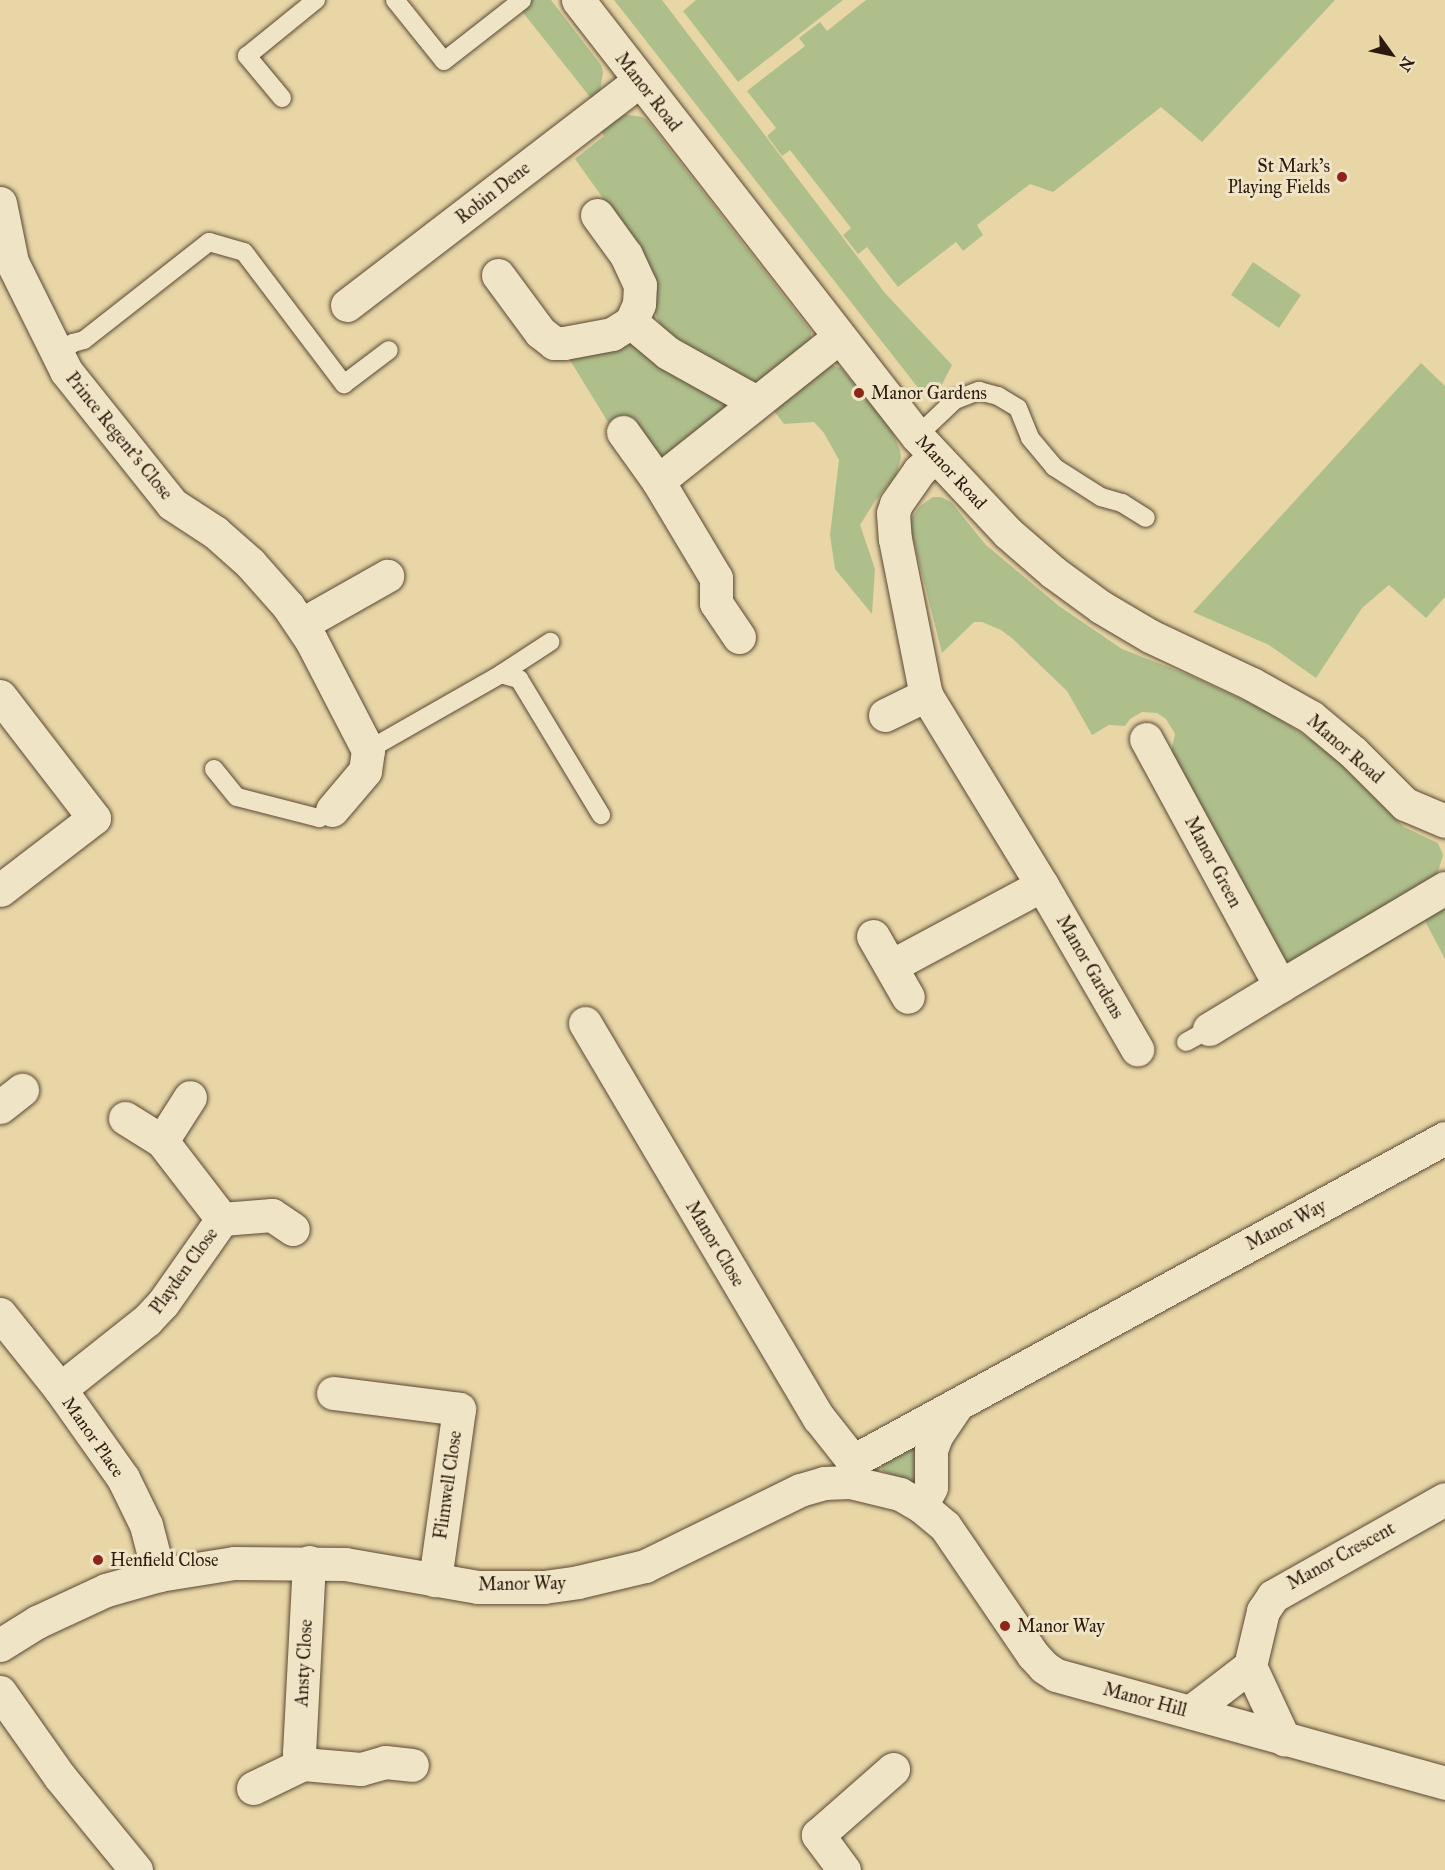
<!DOCTYPE html>
<style>
body{margin:0}
#map{position:relative;width:1445px;height:1870px;overflow:hidden;background:#e8d6a7;font-family:"IM FELL Great Primer",serif}
div>[style]{position:absolute}
.green>*{inset:0;background:#afbf8c}
.roads{filter:drop-shadow(0 0 2px #5b4934) drop-shadow(0 0 2px #5b4934)}
.lane>*{height:18px;margin:-9px;padding:0 9px;transform-origin:9px;border-radius:9px;background:#f0e4c6}
.street>*{height:33px;margin:-16.5px;padding:0 16.5px;transform-origin:16.5px;border-radius:16.5px;background:#f0e4c6}
.dots>*{width:16px;height:16px;translate:-50% -50%;box-sizing:border-box;border:3px solid #f0e4c6;border-radius:50%}
span{translate:-50% -50%;white-space:nowrap;text-align:center;line-height:1.15;-webkit-text-stroke:6px #f0e4c6;paint-order:stroke}
.street-label{font-size:18px;color:#2c1a0e}
.poi-label{font-size:18px;color:#2c1a0e}
.right{translate:-100% -50%;text-align:right}
.left{translate:0 -50%;text-align:left}
.north{position:absolute;left:1361px;top:24px;width:60px;height:60px;-webkit-text-stroke:4px #f0e4c6;paint-order:stroke;rotate:123deg;font-size:16px;font-weight:700;line-height:24px;text-align:center;color:#2c1a0e}
.north::after{content:'';display:block;margin:auto;width:21px;height:27px;background:#2c1a0e;clip-path:polygon(50% 0,100% 100%,50% 72%,0 100%)}
</style>
<div id="map">
<div class="green">
<i style="clip-path:polygon(513px 0,551px 0,601px 65px,603px 72px,600px 92px,594px 102px)"></i>
<i style="clip-path:polygon(614px 0,662px 0,885px 293px,952px 365px,937px 394px,923px 394px)"></i>
<i style="clip-path:polygon(696px 0,843px 0,738px 82px,683px 11px)"></i>
<i style="clip-path:polygon(866px 0,1335px 0,1202px 142px,1161px 107px,1053px 192px,1030px 184px,977px 225px,983px 235px,963px 251px,956px 242px,898px 287px,867px 247px,858px 254px,843px 235px,851px 228px,790px 150px,782px 156px,767px 136px,776px 128px,747px 91px,805px 46px,799px 38px,820px 22px,827px 31px)"></i>
<i style="clip-path:polygon(622px 114px,642px 117px,647px 120px,811px 331px,811px 341px,758px 385px,663px 332px,651px 303px,635px 243px,575px 159px,604px 136px,597px 125px)"></i>
<i style="clip-path:polygon(1253px 262px,1301px 295px,1279px 328px,1231px 295px)"></i>
<i style="clip-path:polygon(620px 343px,637px 346px,733px 403px,665px 456px,656px 454px,644px 443px,628px 417px,611px 427px,568px 357px)"></i>
<i style="clip-path:polygon(825px 363px,841px 368px,892px 430px,900px 450px,901px 458px,896px 475px,875px 501px,860px 525px,875px 569px,872px 614px,835px 569px,830px 535px,839px 460px,824px 433px,814px 422px,784px 424px,767px 402px)"></i>
<i style="clip-path:polygon(1421px 363px,1445px 386px,1445px 597px,1426px 618px,1389px 585px,1362px 608px,1316px 678px,1269px 645px,1193px 612px)"></i>
<i style="clip-path:polygon(933px 497px,941px 497px,951px 502px,986px 545px,1059px 606px,1122px 649px,1191px 676px,1269px 712px,1322px 747px,1361px 782px,1404px 827px,1438px 843px,1443px 855px,1436px 879px,1288px 968px,1171px 752px,1175px 734px,1166px 719px,1157px 713px,1142px 712px,1130px 719px,1125px 726px,1109px 725px,1092px 735px,1067px 691px,1013px 639px,1001px 630px,982px 622px,974px 622px,942px 653px,909px 522px,920px 506px)"></i>
<i style="clip-path:polygon(1445px 899px,1445px 959px,1425px 921px,1356px 963px,1350px 954px)"></i>
<i style="clip-path:polygon(913px 1444px,921px 1448px,920px 1478px,914px 1483px,883px 1471px,881px 1463px)"></i>
</div>
<div class="roads">
<div class="lane">
<i style="left:395px;top:0;width:78px;rotate:51.2deg"></i>
<i style="left:444px;top:61px;width:99px;rotate:-38deg"></i>
<i style="left:282px;top:98px;width:55px;rotate:-129.8deg"></i>
<i style="left:247px;top:56px;width:89px;rotate:-39.1deg"></i>
<i style="left:58px;top:355px;width:19px;rotate:-39deg"></i>
<i style="left:73px;top:343px;width:11px;rotate:-15deg"></i>
<i style="left:84px;top:340px;width:159px;rotate:-38.1deg"></i>
<i style="left:209px;top:242px;width:36px;rotate:16deg"></i>
<i style="left:244px;top:252px;width:166px;rotate:52.9deg"></i>
<i style="left:344px;top:384px;width:56px;rotate:-37.1deg"></i>
<i style="left:917px;top:436px;width:52px;rotate:-43.5deg"></i>
<i style="left:955px;top:400px;width:26px;rotate:-21deg"></i>
<i style="left:979px;top:391px;width:20px;rotate:15deg"></i>
<i style="left:998px;top:396px;width:23px;rotate:31deg"></i>
<i style="left:1018px;top:408px;width:32px;rotate:68deg"></i>
<i style="left:1030px;top:438px;width:38px;rotate:50deg"></i>
<i style="left:1054px;top:467px;width:56px;rotate:32.6deg"></i>
<i style="left:1101px;top:497px;width:22px;rotate:16deg"></i>
<i style="left:1122px;top:503px;width:28px;rotate:32deg"></i>
<i style="left:501px;top:674px;width:59px;rotate:-33.1deg"></i>
<i style="left:368px;top:750px;width:153px;rotate:-29.7deg"></i>
<i style="left:501px;top:674px;width:19px;rotate:16deg"></i>
<i style="left:519px;top:679px;width:159px;rotate:58.9deg"></i>
<i style="left:214px;top:769px;width:36px;rotate:51deg"></i>
<i style="left:237px;top:797px;width:85px;rotate:14.4deg"></i>
<i style="left:319px;top:818px;width:15px;rotate:-32deg"></i>
<i style="left:1186px;top:1042px;width:26px;rotate:-29deg"></i>
</div>
<div class="street">
<i style="left:578px;top:0;width:552px;rotate:52.13deg"></i>
<i style="left:917px;top:436px;width:133px;rotate:46.8deg"></i>
<i style="left:1008px;top:533px;width:60px;rotate:40.9deg"></i>
<i style="left:1053px;top:572px;width:59px;rotate:36.1deg"></i>
<i style="left:1101px;top:607px;width:57px;rotate:30.6deg"></i>
<i style="left:1150px;top:636px;width:113px;rotate:25.2deg"></i>
<i style="left:1252px;top:684px;width:68px;rotate:29.2deg"></i>
<i style="left:1311px;top:717px;width:55px;rotate:39.8deg"></i>
<i style="left:1353px;top:752px;width:74px;rotate:45deg"></i>
<i style="left:1405px;top:804px;width:43px;rotate:23deg"></i>
<i style="left:0;top:203px;width:60px;rotate:78.5deg"></i>
<i style="left:12px;top:262px;width:122px;rotate:63.6deg"></i>
<i style="left:66px;top:371px;width:170px;rotate:51.4deg"></i>
<i style="left:172px;top:504px;width:51px;rotate:33.1deg"></i>
<i style="left:215px;top:532px;width:47px;rotate:41.5deg"></i>
<i style="left:250px;top:563px;width:57px;rotate:48.5deg"></i>
<i style="left:288px;top:606px;width:41px;rotate:55.9deg"></i>
<i style="left:311px;top:640px;width:124px;rotate:62.6deg"></i>
<i style="left:368px;top:750px;width:21px;rotate:98deg"></i>
<i style="left:365px;top:771px;width:51px;rotate:130.2deg"></i>
<i style="left:597px;top:215px;width:49px;rotate:54.1deg"></i>
<i style="left:626px;top:255px;width:33px;rotate:65deg"></i>
<i style="left:640px;top:285px;width:19px;rotate:93deg"></i>
<i style="left:639px;top:304px;width:20px;rotate:114deg"></i>
<i style="left:498px;top:275px;width:71px;rotate:53.6deg"></i>
<i style="left:540px;top:332px;width:18px;rotate:38deg"></i>
<i style="left:554px;top:343px;width:10px"></i>
<i style="left:564px;top:343px;width:49px;rotate:-10.6deg"></i>
<i style="left:612px;top:334px;width:22px;rotate:-32deg"></i>
<i style="left:631px;top:322px;width:48px;rotate:40deg"></i>
<i style="left:668px;top:353px;width:90px;rotate:29.1deg"></i>
<i style="left:747px;top:397px;width:9px;rotate:49deg"></i>
<i style="left:347px;top:305px;width:368px;rotate:-37.5deg"></i>
<i style="left:623px;top:432px;width:60px;rotate:54.5deg"></i>
<i style="left:935px;top:456px;width:22px;rotate:137deg"></i>
<i style="left:919px;top:471px;width:40px;rotate:124.9deg"></i>
<i style="left:896px;top:504px;width:9px;rotate:108deg"></i>
<i style="left:893px;top:513px;width:26px;rotate:86deg"></i>
<i style="left:895px;top:539px;width:159px;rotate:78.8deg"></i>
<i style="left:926px;top:695px;width:223px;rotate:58.6deg"></i>
<i style="left:1042px;top:885px;width:190px;rotate:59.9deg"></i>
<i style="left:302px;top:624px;width:98px;rotate:-29.5deg"></i>
<i style="left:739px;top:637px;width:41px;rotate:-124.1deg"></i>
<i style="left:716px;top:603px;width:25px;rotate:-90deg"></i>
<i style="left:716px;top:578px;width:113px;rotate:-120.9deg"></i>
<i style="left:658px;top:481px;width:231px;rotate:-38.5deg"></i>
<i style="left:0;top:696px;width:154px;rotate:52.4deg"></i>
<i style="left:94px;top:818px;width:118px;rotate:142.5deg"></i>
<i style="left:885px;top:715px;width:46px;rotate:-26deg"></i>
<i style="left:1146px;top:739px;width:281px;rotate:61.5deg"></i>
<i style="left:1280px;top:986px;width:192px;rotate:-30.7deg"></i>
<i style="left:873px;top:936px;width:70px;rotate:60.2deg"></i>
<i style="left:891px;top:966px;width:171px;rotate:-28.2deg"></i>
<i style="left:585px;top:1023px;width:459px;rotate:59.4deg"></i>
<i style="left:819px;top:1418px;width:55px;rotate:51.7deg"></i>
<i style="left:1209px;top:1029px;width:83px;rotate:-31.2deg"></i>
<i style="left:0;top:1107px;width:28px;rotate:-38deg"></i>
<i style="left:125px;top:1118px;width:44px;rotate:31.9deg"></i>
<i style="left:222px;top:1219px;width:50px;rotate:-4.6deg"></i>
<i style="left:272px;top:1215px;width:25px;rotate:34deg"></i>
<i style="left:0;top:1314px;width:96px;rotate:51.3deg"></i>
<i style="left:60px;top:1389px;width:109px;rotate:54.7deg"></i>
<i style="left:123px;top:1478px;width:52px;rotate:63.9deg"></i>
<i style="left:146px;top:1525px;width:52px;rotate:75.4deg"></i>
<i style="left:60px;top:1389px;width:111px;rotate:-38.4deg"></i>
<i style="left:147px;top:1320px;width:23px;rotate:-47deg"></i>
<i style="left:163px;top:1303px;width:103px;rotate:-54.9deg"></i>
<i style="left:222px;top:1219px;width:98px;rotate:-127.6deg"></i>
<i style="left:162px;top:1141px;width:52px;rotate:-57.5deg"></i>
<i style="left:333px;top:1393px;width:127px;rotate:7.2deg"></i>
<i style="left:459px;top:1409px;width:173px;rotate:98deg"></i>
<i style="left:850px;top:1482px;width:21px;rotate:-82deg"></i>
<i style="left:853px;top:1461px;width:674px;rotate:-28.62deg"></i>
<i style="left:921px;top:1506px;width:21px;rotate:-62deg"></i>
<i style="left:931px;top:1487px;width:37px;rotate:-90deg"></i>
<i style="left:931px;top:1450px;width:15px;rotate:-70deg"></i>
<i style="left:936px;top:1436px;width:37px;rotate:-56deg"></i>
<i style="left:309px;top:1562px;width:190px;rotate:93deg"></i>
<i style="left:299px;top:1752px;width:13px;rotate:72deg"></i>
<i style="left:303px;top:1764px;width:58px;rotate:4.9deg"></i>
<i style="left:361px;top:1769px;width:25px;rotate:-16deg"></i>
<i style="left:385px;top:1762px;width:27px;rotate:6deg"></i>
<i style="left:0;top:1645px;width:44px;rotate:-31.9deg"></i>
<i style="left:37px;top:1622px;width:76px;rotate:-24.9deg"></i>
<i style="left:106px;top:1590px;width:55px;rotate:-15.8deg"></i>
<i style="left:159px;top:1575px;width:76px;rotate:-9.1deg"></i>
<i style="left:234px;top:1563px;width:111px;rotate:0.5deg"></i>
<i style="left:345px;top:1564px;width:135px;rotate:9.8deg"></i>
<i style="left:478px;top:1587px;width:66px"></i>
<i style="left:544px;top:1587px;width:34px;rotate:-8deg"></i>
<i style="left:578px;top:1582px;width:69px;rotate:-13.4deg"></i>
<i style="left:645px;top:1566px;width:173px;rotate:-26.1deg"></i>
<i style="left:800px;top:1490px;width:25px;rotate:-16deg"></i>
<i style="left:824px;top:1483px;width:26px;rotate:-2deg"></i>
<i style="left:850px;top:1482px;width:51px;rotate:13.5deg"></i>
<i style="left:900px;top:1494px;width:24px;rotate:30deg"></i>
<i style="left:921px;top:1506px;width:31px;rotate:40deg"></i>
<i style="left:945px;top:1526px;width:156px;rotate:55.7deg"></i>
<i style="left:1033px;top:1655px;width:16px;rotate:47deg"></i>
<i style="left:1044px;top:1667px;width:14px;rotate:34deg"></i>
<i style="left:1056px;top:1675px;width:404px;rotate:15.5deg"></i>
<i style="left:1250px;top:1666px;width:81px;rotate:65deg"></i>
<i style="left:0;top:1692px;width:104px;rotate:54.8deg"></i>
<i style="left:60px;top:1777px;width:120px;rotate:50.7deg"></i>
<i style="left:1190px;top:1712px;width:76px;rotate:-37.5deg"></i>
<i style="left:1250px;top:1666px;width:57px;rotate:-76.7deg"></i>
<i style="left:1263px;top:1611px;width:18px;rotate:-56deg"></i>
<i style="left:1273px;top:1596px;width:197px;rotate:-29.4deg"></i>
<i style="left:253px;top:1788px;width:55px;rotate:-25.6deg"></i>
<i style="left:844px;top:1870px;width:44px;rotate:-126.6deg"></i>
<i style="left:818px;top:1835px;width:100px;rotate:-41.3deg"></i>
</div>
</div>
<div class="dots">
<i style="left:1342px;top:177px;background:#8f2418"></i>
<i style="left:859px;top:393px;background:#8f2418"></i>
<i style="left:98px;top:1560px;background:#8f2418"></i>
<i style="left:1005px;top:1626px;background:#8f2418"></i>
</div>
<div class="street-label">
<span style="left:648px;top:92px;rotate:52deg">Manor Road</span>
<span style="left:493px;top:193px;rotate:-38deg">Robin Dene</span>
<span style="left:119px;top:436px;rotate:51deg">Prince Regent's Close</span>
<span style="left:951px;top:472px;rotate:47deg">Manor Road</span>
<span style="left:1345px;top:749px;rotate:41deg">Manor Road</span>
<span style="left:1213px;top:862px;rotate:62deg">Manor Green</span>
<span style="left:1090px;top:967px;rotate:60deg">Manor Gardens</span>
<span style="left:1286px;top:1225px;rotate:-28deg">Manor Way</span>
<span style="left:715px;top:1244px;rotate:59deg">Manor Close</span>
<span style="left:184px;top:1271px;rotate:-54deg">Playden Close</span>
<span style="left:93px;top:1437px;rotate:55deg">Manor Place</span>
<span style="left:448px;top:1485px;rotate:-82deg">Flimwell Close</span>
<span style="left:1341px;top:1556px;rotate:-29deg">Manor Crescent</span>
<span style="left:522px;top:1584px;rotate:-1deg">Manor Way</span>
<span style="left:304px;top:1663px;rotate:-87deg">Ansty Close</span>
<span style="left:1145px;top:1700px;rotate:15deg">Manor Hill</span>
</div>
<div class="poi-label">
<span class="right" style="left:1330px;top:177px">St Mark's<br>Playing Fields</span>
<span class="left" style="left:871px;top:393px">Manor Gardens</span>
<span class="left" style="left:110px;top:1560px">Henfield Close</span>
<span class="left" style="left:1017px;top:1626px">Manor Way</span>
</div>
<div class="north">N</div>
</div>
